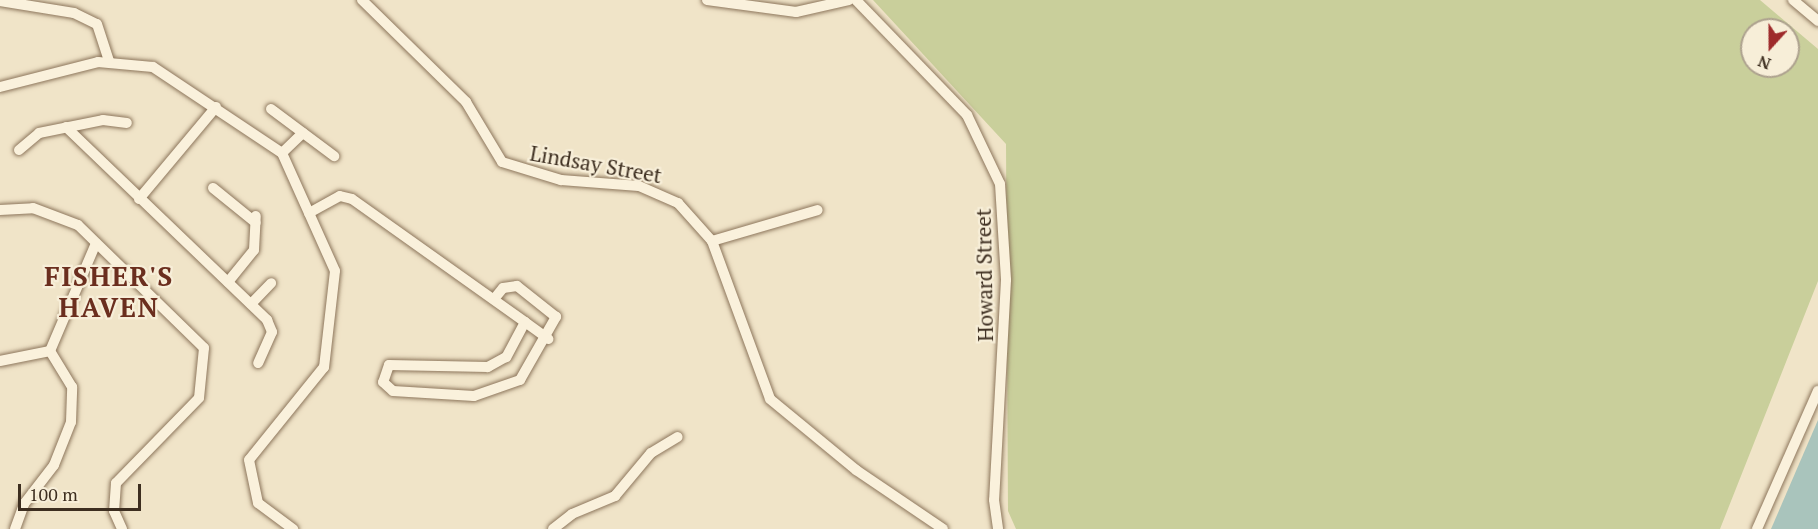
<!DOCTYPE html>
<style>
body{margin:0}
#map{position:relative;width:1818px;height:529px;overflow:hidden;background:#f0e4c8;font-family:"PT Serif",serif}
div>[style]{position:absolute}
.green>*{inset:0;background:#c9cf9b}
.water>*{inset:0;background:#a9c4bc}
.roads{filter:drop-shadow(0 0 2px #8d765c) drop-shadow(0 0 2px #8d765c)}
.minor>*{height:10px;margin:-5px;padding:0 5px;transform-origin:5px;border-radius:5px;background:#faf1dc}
span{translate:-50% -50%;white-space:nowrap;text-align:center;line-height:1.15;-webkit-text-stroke:4.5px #f7eed8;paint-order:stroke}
.street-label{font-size:21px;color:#3d2e20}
.district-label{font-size:27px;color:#6b2e1e;font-weight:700;letter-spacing:1.5px}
.north{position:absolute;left:1740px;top:18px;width:60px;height:60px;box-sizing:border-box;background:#f7eed8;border:2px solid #ada18e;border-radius:50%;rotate:201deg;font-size:16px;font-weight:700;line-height:24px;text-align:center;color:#3d2e20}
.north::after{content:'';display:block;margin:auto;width:21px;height:27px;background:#9e2a2b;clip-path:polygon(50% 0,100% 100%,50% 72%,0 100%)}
.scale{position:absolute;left:18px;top:484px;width:123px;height:27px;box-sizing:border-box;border:3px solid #3d2e20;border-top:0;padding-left:8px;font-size:18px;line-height:21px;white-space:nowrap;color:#3d2e20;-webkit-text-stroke:4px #f7eed8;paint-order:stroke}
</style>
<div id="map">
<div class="green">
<i style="clip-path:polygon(evenodd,873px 0,1760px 0,1818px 49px,1818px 281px,1720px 529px,1016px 529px,1008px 511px,1006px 144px,873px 0,1752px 30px,1788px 30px,1788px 66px,1752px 66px,1752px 30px)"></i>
</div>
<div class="water">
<i style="clip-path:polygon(1818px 420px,1818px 529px,1771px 529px)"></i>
</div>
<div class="roads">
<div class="minor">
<i style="left:362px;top:0;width:146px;rotate:44.4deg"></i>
<i style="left:466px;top:102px;width:70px;rotate:59deg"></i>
<i style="left:502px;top:162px;width:62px;rotate:17deg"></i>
<i style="left:561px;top:180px;width:78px;rotate:4.4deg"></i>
<i style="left:639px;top:186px;width:43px;rotate:23.6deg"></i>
<i style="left:678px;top:203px;width:51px;rotate:48.2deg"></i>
<i style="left:712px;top:241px;width:168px;rotate:69.8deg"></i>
<i style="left:770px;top:399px;width:112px;rotate:39.5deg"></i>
<i style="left:856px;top:470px;width:105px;rotate:34.1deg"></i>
<i style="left:707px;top:0;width:90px;rotate:7.7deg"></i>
<i style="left:796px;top:12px;width:54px;rotate:-12.8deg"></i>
<i style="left:856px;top:0;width:160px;rotate:46deg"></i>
<i style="left:967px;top:115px;width:76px;rotate:64.4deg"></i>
<i style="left:1000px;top:184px;width:96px;rotate:86.4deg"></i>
<i style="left:1006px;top:280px;width:220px;rotate:93.1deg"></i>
<i style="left:994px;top:500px;width:29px;rotate:82deg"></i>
<i style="left:1793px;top:0;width:33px;rotate:40deg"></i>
<i style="left:0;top:1px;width:75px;rotate:9.2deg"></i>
<i style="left:74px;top:13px;width:25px;rotate:26deg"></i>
<i style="left:97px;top:24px;width:40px;rotate:72deg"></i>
<i style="left:0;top:87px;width:101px;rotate:-14.3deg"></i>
<i style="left:98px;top:62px;width:55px;rotate:5.2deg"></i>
<i style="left:153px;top:67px;width:155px;rotate:33.7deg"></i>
<i style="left:282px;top:153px;width:129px;rotate:65.8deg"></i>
<i style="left:335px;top:271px;width:97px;rotate:96.5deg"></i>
<i style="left:324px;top:367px;width:119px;rotate:128.9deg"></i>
<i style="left:249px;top:460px;width:44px;rotate:78.2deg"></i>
<i style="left:258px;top:503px;width:44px;rotate:36.6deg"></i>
<i style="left:271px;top:109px;width:79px;rotate:36.7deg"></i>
<i style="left:66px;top:127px;width:279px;rotate:43.8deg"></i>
<i style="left:267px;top:320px;width:13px;rotate:67deg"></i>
<i style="left:272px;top:332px;width:34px;rotate:114deg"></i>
<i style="left:19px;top:150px;width:26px;rotate:-40deg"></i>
<i style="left:39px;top:133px;width:65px;rotate:-11.5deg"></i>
<i style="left:103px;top:120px;width:24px;rotate:7deg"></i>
<i style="left:282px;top:153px;width:29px;rotate:-44deg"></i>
<i style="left:213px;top:188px;width:55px;rotate:39.1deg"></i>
<i style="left:139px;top:199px;width:120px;rotate:-50.1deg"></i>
<i style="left:0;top:210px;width:33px;rotate:-3deg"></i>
<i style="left:33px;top:208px;width:48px;rotate:20.7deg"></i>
<i style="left:78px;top:225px;width:176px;rotate:44.3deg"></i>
<i style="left:204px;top:348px;width:50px;rotate:95.7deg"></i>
<i style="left:199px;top:398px;width:119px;rotate:134.3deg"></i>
<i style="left:116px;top:483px;width:28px;rotate:94deg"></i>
<i style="left:114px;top:511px;width:20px;rotate:66deg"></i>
<i style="left:309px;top:213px;width:35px;rotate:-29deg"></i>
<i style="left:340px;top:196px;width:12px;rotate:14deg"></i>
<i style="left:352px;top:199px;width:212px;rotate:35.4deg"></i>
<i style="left:525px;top:322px;width:40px;rotate:118deg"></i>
<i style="left:506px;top:357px;width:21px;rotate:151deg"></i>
<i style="left:488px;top:367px;width:99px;rotate:-178.8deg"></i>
<i style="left:389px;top:365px;width:18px;rotate:109deg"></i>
<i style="left:383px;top:382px;width:13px;rotate:42deg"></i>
<i style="left:393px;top:391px;width:81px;rotate:3.5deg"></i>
<i style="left:474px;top:396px;width:49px;rotate:-19.2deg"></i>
<i style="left:520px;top:380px;width:73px;rotate:-60.3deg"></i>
<i style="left:556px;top:317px;width:50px;rotate:-141.5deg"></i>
<i style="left:517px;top:286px;width:14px;rotate:172deg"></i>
<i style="left:503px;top:288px;width:14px;rotate:129deg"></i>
<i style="left:712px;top:241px;width:110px;rotate:-16.3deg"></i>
<i style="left:228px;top:282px;width:41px;rotate:-50.9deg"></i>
<i style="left:254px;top:250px;width:34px;rotate:-87deg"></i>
<i style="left:251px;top:304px;width:29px;rotate:-46deg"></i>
<i style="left:525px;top:322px;width:29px;rotate:36deg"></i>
<i style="left:50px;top:351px;width:117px;rotate:-66.9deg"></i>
<i style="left:0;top:361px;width:51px;rotate:-11.3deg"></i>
<i style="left:15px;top:529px;width:27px;rotate:-70deg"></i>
<i style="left:24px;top:504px;width:49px;rotate:-52.4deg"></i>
<i style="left:54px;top:465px;width:46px;rotate:-68.4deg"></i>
<i style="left:71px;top:422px;width:35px;rotate:-88deg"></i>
<i style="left:72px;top:387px;width:42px;rotate:-121.4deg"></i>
<i style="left:553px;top:529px;width:24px;rotate:-38deg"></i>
<i style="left:572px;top:514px;width:47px;rotate:-22.7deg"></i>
<i style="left:615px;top:496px;width:56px;rotate:-50.1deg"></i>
<i style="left:651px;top:453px;width:31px;rotate:-31deg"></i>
<i style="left:1757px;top:529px;width:151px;rotate:-66.2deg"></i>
</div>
</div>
<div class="street-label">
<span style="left:596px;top:164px;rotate:10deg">Lindsay Street</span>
<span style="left:984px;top:275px;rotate:-91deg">Howard Street</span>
</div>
<div class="district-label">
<span style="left:109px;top:292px">FISHER'S<br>HAVEN</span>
</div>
<div class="north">N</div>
<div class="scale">100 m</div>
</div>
